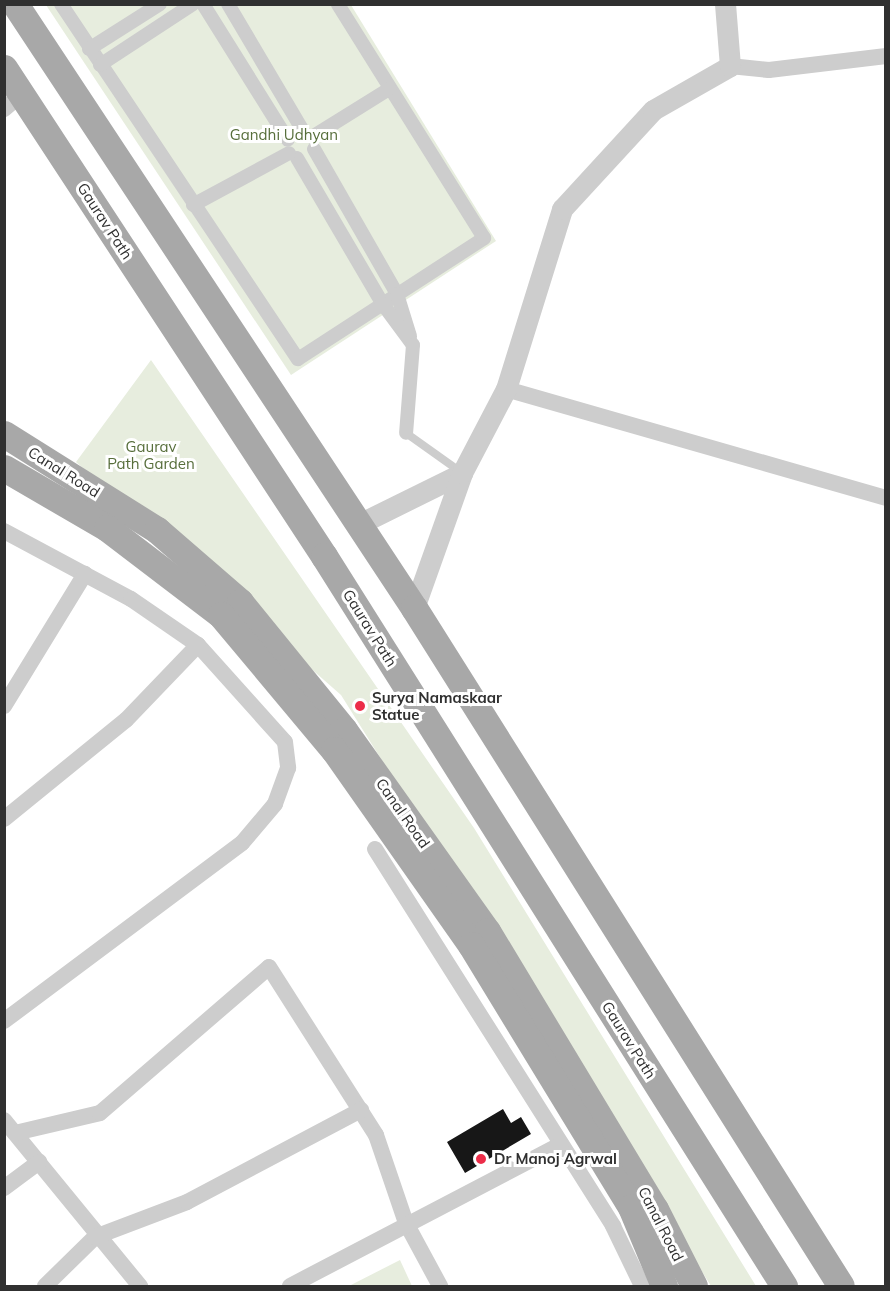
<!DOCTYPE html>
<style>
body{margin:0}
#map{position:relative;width:890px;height:1291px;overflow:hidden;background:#fff;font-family:Mulish,sans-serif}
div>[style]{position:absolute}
.green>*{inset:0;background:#e7edde}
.building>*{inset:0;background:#171717}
.service>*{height:8px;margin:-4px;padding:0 4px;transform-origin:4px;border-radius:4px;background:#cdcdcd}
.pedestrian>*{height:14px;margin:-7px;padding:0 7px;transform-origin:7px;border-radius:7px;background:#cdcdcd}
.minor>*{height:16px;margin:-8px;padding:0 8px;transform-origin:8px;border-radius:8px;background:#cdcdcd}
.tertiary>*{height:21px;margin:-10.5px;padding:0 10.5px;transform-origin:10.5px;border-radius:10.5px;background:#cdcdcd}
.primary>*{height:27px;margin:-13.5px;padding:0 13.5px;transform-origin:13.5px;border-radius:13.5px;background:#a8a8a8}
.dots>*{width:16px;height:16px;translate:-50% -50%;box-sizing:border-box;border:3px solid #fff;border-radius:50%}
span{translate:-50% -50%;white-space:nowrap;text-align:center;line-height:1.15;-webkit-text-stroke:6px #fff;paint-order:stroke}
.park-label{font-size:15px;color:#576e3b}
.street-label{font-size:15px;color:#303030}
.poi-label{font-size:15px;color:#303030;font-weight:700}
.left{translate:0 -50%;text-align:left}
.frame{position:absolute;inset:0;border:6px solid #303030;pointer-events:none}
</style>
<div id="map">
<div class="green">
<i style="clip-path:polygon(46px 5px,351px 5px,496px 241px,291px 375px)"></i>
<i style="clip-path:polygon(151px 360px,474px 828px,756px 1286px,711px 1286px,341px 695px,76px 462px)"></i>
<i style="clip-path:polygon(400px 1260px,412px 1286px,349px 1286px)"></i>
</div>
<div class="building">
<i style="clip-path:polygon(503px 1109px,511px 1123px,521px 1117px,531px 1134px,465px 1173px,447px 1142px)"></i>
</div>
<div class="service">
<i style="left:406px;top:433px;width:69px;rotate:35.5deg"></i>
</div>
<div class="pedestrian">
<i style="left:61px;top:4px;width:427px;rotate:56.3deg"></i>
<i style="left:298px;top:359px;width:222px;rotate:-33deg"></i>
<i style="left:484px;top:238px;width:276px;rotate:-122deg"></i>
<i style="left:203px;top:4px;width:160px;rotate:58deg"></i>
<i style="left:228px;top:4px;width:147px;rotate:59.4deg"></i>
<i style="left:89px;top:49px;width:84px;rotate:-32.4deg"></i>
<i style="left:100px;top:65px;width:111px;rotate:-33.3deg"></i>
<i style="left:312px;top:137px;width:91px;rotate:-31.9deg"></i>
<i style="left:314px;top:149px;width:167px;rotate:60.2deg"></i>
<i style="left:397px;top:294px;width:44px;rotate:72.8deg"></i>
<i style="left:297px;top:158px;width:168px;rotate:59.6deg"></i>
<i style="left:382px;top:303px;width:52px;rotate:53.6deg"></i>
<i style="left:413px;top:345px;width:88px;rotate:94.5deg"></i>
<i style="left:193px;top:205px;width:109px;rotate:-28.4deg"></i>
</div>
<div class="minor">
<i style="left:730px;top:66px;width:39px;rotate:6deg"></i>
<i style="left:769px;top:70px;width:118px;rotate:-6.8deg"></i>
<i style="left:4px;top:109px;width:23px;rotate:-40deg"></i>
<i style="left:506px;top:389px;width:395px;rotate:16deg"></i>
<i style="left:4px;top:531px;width:144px;rotate:28.2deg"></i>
<i style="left:131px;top:599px;width:81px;rotate:34.5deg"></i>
<i style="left:198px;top:645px;width:130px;rotate:48.1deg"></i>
<i style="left:285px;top:742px;width:26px;rotate:83deg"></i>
<i style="left:288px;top:768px;width:38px;rotate:110deg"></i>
<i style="left:275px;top:804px;width:51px;rotate:130.2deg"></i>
<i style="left:242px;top:843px;width:297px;rotate:143.2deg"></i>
<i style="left:4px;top:706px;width:155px;rotate:-58.5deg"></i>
<i style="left:4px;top:819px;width:157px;rotate:-39.1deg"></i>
<i style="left:126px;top:720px;width:104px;rotate:-46.2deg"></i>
<i style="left:375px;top:849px;width:446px;rotate:57.7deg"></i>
<i style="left:613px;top:1226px;width:67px;rotate:64.2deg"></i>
<i style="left:4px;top:1120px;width:215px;rotate:50.7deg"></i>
<i style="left:15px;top:1133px;width:87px;rotate:-13.2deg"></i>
<i style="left:100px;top:1113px;width:223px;rotate:-40.8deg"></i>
<i style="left:269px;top:967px;width:199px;rotate:57.5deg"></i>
<i style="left:376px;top:1135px;width:93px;rotate:71.2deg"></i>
<i style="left:406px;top:1223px;width:72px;rotate:61.6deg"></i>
<i style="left:4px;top:1188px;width:44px;rotate:-36.6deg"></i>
<i style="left:45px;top:1286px;width:70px;rotate:-44.4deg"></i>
<i style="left:95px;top:1237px;width:98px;rotate:-20.8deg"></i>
<i style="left:187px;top:1202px;width:197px;rotate:-27.9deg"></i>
<i style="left:290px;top:1286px;width:305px;rotate:-27.6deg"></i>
</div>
<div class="tertiary">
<i style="left:359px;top:524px;width:115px;rotate:-26.3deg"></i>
<i style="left:414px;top:608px;width:143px;rotate:-70.4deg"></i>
<i style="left:462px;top:473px;width:95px;rotate:-62.4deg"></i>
<i style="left:506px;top:389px;width:189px;rotate:-72.7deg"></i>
<i style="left:562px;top:209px;width:134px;rotate:-47.4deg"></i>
<i style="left:653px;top:110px;width:89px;rotate:-29.7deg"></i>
<i style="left:730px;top:66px;width:62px;rotate:-94.6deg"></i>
</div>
<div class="primary">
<i style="left:15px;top:4px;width:724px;rotate:56.55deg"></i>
<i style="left:414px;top:608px;width:801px;rotate:57.8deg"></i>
<i style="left:4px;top:68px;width:584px;rotate:56.75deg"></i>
<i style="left:324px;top:556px;width:863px;rotate:57.78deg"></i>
<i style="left:4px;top:434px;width:181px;rotate:32.1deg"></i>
<i style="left:157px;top:530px;width:110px;rotate:40.9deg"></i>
<i style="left:240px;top:602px;width:165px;rotate:50.9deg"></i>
<i style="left:344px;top:730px;width:247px;rotate:54.6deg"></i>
<i style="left:487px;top:931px;width:325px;rotate:58.9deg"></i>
<i style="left:655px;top:1209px;width:86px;rotate:63.1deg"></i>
<i style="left:4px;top:468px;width:119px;rotate:30.2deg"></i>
<i style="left:107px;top:528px;width:143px;rotate:37.3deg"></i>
<i style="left:221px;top:615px;width:176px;rotate:50.1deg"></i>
<i style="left:334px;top:750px;width:238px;rotate:54.9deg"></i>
<i style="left:471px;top:945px;width:307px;rotate:58.6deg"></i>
<i style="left:631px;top:1207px;width:86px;rotate:67.3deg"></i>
</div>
<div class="dots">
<i style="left:360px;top:706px;background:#ec2d49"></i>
<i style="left:481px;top:1159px;background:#ec2d49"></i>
</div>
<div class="park-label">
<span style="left:284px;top:135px">Gandhi Udhyan</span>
<span style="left:151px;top:455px">Gaurav<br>Path Garden</span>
</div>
<div class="street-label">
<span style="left:105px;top:221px;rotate:57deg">Gaurav Path</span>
<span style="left:64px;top:472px;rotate:32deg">Canal Road</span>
<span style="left:370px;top:628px;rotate:58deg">Gaurav Path</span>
<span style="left:403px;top:813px;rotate:55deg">Canal Road</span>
<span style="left:629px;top:1040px;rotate:58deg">Gaurav Path</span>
<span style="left:661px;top:1224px;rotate:63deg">Canal Road</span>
</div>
<div class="poi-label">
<span class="left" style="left:372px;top:706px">Surya Namaskaar<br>Statue</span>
<span class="left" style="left:494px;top:1159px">Dr Manoj Agrwal</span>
</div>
<div class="frame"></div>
</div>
